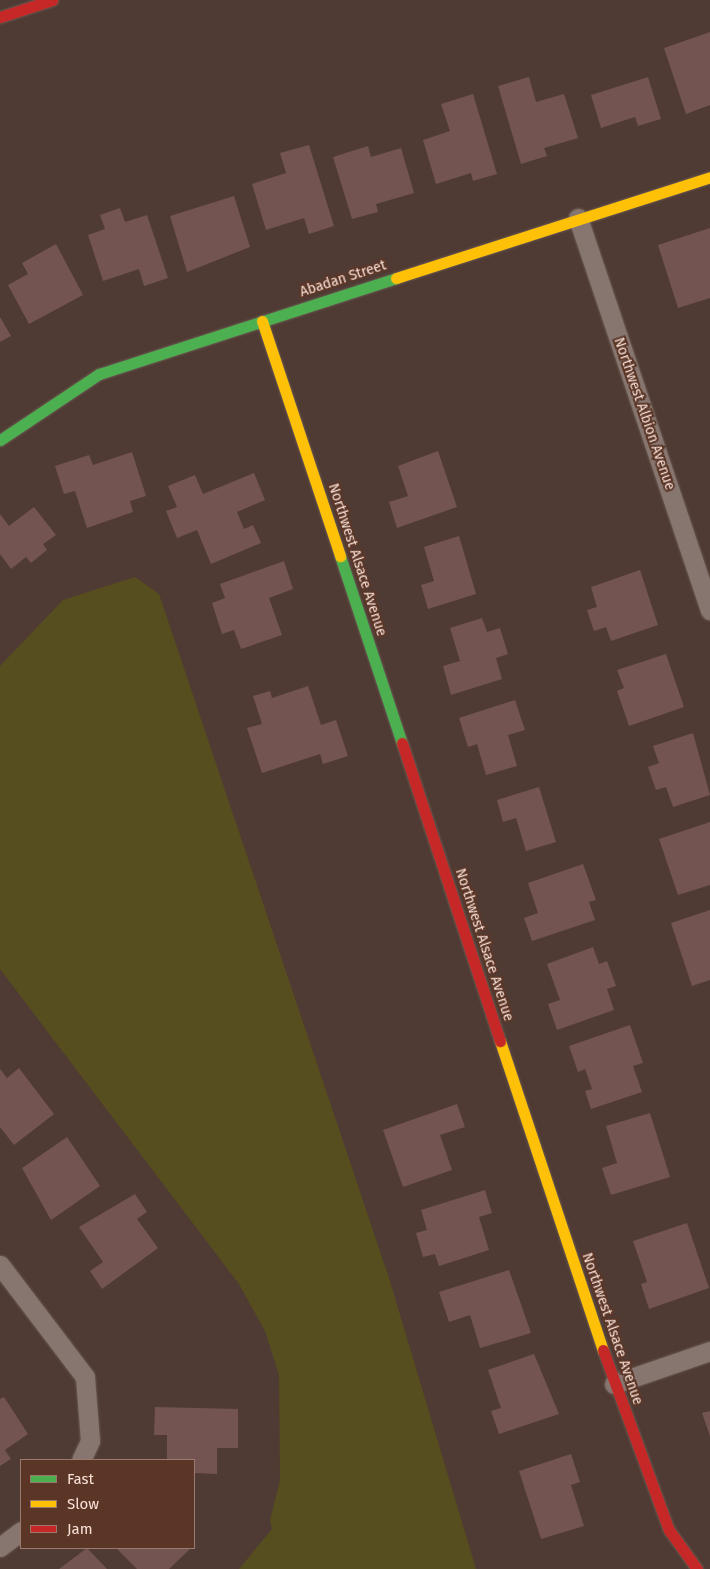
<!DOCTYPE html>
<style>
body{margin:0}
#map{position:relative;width:710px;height:1569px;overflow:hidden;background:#4f3b33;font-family:"Fira Sans",sans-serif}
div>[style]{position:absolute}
.green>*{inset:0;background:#564e1e}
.building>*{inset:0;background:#735451}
.roads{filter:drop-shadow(0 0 1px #6a5951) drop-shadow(0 0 1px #6a5951)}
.street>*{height:19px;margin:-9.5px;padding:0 9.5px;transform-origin:9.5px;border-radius:9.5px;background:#86766f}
.fast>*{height:11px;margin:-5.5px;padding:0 5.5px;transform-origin:5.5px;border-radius:5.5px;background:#4caf50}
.slow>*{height:11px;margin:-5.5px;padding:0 5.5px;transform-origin:5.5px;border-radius:5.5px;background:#ffc107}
.jam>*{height:11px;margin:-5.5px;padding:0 5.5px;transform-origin:5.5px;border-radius:5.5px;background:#c62828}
span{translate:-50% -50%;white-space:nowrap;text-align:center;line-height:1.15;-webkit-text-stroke:4px #5b3627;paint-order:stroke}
.street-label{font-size:14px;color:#f9e1d8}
.legend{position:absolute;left:20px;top:1459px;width:175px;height:90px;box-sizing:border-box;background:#5b3627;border:1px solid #9a7a6e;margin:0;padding:6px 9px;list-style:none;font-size:15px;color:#f9e1d8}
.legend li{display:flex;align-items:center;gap:10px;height:25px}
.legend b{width:25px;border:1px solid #9a7a6e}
</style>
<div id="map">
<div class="green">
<i style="clip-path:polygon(135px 577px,159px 594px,389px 1278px,476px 1569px,239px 1569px,272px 1529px,270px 1520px,280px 1480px,279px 1375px,265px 1331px,239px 1284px,0 969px,0 666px,63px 600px)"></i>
</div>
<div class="building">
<i style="clip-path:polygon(710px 32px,710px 105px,686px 114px,664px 48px)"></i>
<i style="clip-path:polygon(529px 77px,536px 102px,564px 94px,578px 138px,544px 148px,547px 156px,521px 164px,498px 86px)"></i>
<i style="clip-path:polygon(648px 77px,661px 119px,638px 126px,635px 117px,601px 128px,591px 95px)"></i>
<i style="clip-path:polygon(473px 94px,497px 174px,473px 181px,471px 173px,436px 184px,423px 140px,450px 131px,441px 104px)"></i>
<i style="clip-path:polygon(309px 145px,334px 226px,309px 234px,304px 218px,266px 230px,252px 184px,286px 173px,280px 153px)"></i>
<i style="clip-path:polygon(368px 146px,371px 157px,401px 148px,414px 193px,376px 204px,378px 212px,352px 219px,333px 157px)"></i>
<i style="clip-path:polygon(234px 196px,250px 247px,187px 272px,170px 216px)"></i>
<i style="clip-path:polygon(120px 208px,125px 222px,147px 215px,168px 278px,144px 286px,139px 269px,103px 281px,88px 235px,105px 229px,100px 215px)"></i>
<i style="clip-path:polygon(710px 228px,710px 298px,678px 308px,658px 245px)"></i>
<i style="clip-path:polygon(56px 244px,83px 295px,29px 324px,8px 285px,28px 274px,22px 263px)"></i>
<i style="clip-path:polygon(0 317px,11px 336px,0 342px)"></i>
<i style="clip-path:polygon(438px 451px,457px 507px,397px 528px,389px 502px,408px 496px,398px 466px)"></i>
<i style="clip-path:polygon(132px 452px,146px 496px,130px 501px,133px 512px,87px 528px,75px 491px,64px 494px,55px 466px,89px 455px,93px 465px)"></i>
<i style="clip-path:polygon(254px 473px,265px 500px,237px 512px,244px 529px,253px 525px,261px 543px,211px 564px,197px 530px,177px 538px,166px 511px,177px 507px,168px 486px,195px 475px,203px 494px)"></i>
<i style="clip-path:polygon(34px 507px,56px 535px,43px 544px,47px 550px,31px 563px,26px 557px,11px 569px,0 554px,0 514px,9px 526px)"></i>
<i style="clip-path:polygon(459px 536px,476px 594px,428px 609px,421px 585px,434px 581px,424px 547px)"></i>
<i style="clip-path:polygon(284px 561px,293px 589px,269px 598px,282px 635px,241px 649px,234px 630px,222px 634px,212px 603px,225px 598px,220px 584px)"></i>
<i style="clip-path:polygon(640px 570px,658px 625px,611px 641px,606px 627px,594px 631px,587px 610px,597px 607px,591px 587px)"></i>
<i style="clip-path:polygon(482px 618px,487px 632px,500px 628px,508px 654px,496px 658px,502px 679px,451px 695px,443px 666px,460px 661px,450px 628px)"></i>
<i style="clip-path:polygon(666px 654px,684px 707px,629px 726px,617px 691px,624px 688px,617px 670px)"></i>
<i style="clip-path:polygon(308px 686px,321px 725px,336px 720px,348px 756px,323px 764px,320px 754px,262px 773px,247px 728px,262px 724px,253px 696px,270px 691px,272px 698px)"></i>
<i style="clip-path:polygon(515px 700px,525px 730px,508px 735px,517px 766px,486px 775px,477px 744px,468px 747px,459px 718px)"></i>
<i style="clip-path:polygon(693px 733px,710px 795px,673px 807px,666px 787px,656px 790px,648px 767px,659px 763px,653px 746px)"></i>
<i style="clip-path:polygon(539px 787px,556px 842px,526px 851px,516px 818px,503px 822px,497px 800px)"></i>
<i style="clip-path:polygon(710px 822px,710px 885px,678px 895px,659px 839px)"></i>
<i style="clip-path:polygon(583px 864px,596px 900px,589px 902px,595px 920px,532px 941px,524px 918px,538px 913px,528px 883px)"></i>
<i style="clip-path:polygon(710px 910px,710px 980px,692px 986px,671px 923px)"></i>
<i style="clip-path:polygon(593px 947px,599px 964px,607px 961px,616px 986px,607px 989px,614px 1010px,557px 1030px,548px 1004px,560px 1000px,547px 964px)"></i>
<i style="clip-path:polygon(630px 1025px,643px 1063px,633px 1066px,642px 1092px,591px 1109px,585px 1091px,592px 1089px,585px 1069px,578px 1072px,569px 1046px)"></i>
<i style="clip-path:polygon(19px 1068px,54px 1114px,14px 1145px,0 1127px,0 1069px,7px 1078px)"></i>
<i style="clip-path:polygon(457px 1104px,465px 1127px,440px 1135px,452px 1170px,403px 1187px,383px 1130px)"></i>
<i style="clip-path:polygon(650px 1113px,670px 1177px,611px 1195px,602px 1168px,617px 1163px,606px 1126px)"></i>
<i style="clip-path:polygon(67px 1137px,100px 1186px,51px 1220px,22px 1168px)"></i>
<i style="clip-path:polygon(485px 1190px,492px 1213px,479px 1217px,489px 1250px,439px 1266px,435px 1254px,423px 1257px,416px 1233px,427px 1230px,421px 1210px)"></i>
<i style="clip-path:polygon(135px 1194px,147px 1212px,137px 1219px,158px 1248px,102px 1289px,90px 1271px,103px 1262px,79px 1227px)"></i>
<i style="clip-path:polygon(687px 1223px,709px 1288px,649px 1309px,641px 1284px,647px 1282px,633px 1241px)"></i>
<i style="clip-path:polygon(509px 1270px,531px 1333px,480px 1348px,470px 1315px,449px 1322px,439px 1292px)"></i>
<i style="clip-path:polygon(534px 1354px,559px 1414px,499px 1434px,491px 1411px,501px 1408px,488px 1370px)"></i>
<i style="clip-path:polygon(4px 1397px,28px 1434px,5px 1450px,11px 1459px,0 1466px,0 1399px)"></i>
<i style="clip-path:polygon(155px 1407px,238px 1409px,238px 1448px,217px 1448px,217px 1474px,194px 1473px,194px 1460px,167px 1460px,167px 1435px,154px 1435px)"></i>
<i style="clip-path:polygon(710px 1411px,710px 1436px,702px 1413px)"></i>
<i style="clip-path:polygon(571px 1454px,580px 1482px,571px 1485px,584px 1526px,541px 1539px,519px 1471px)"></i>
<i style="clip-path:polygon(87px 1548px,107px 1569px,59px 1569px)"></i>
<i style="clip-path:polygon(116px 1548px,191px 1548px,169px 1569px,137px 1569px)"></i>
</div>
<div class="roads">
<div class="street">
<i style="left:578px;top:218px;width:414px;rotate:71.4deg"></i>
<i style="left:0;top:1265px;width:141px;rotate:52.8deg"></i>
<i style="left:85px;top:1377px;width:64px;rotate:85.5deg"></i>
<i style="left:90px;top:1441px;width:21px;rotate:115deg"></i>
<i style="left:614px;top:1384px;width:102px;rotate:-19deg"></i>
<i style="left:0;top:1547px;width:26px;rotate:-37deg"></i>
</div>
<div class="fast">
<i style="left:0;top:440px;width:119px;rotate:-33.7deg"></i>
<i style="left:99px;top:374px;width:312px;rotate:-17.9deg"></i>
<i style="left:340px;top:556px;width:197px;rotate:71.7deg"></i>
</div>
<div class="slow">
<i style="left:396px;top:278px;width:330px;rotate:-17.8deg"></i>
<i style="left:262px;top:321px;width:248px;rotate:71.6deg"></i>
<i style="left:500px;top:1041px;width:326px;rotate:71.6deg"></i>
</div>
<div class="jam">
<i style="left:0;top:17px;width:55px;rotate:-18.1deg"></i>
<i style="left:402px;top:743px;width:314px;rotate:71.8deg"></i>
<i style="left:603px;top:1350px;width:192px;rotate:69.9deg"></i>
<i style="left:669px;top:1530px;width:48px;rotate:54.3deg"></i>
</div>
</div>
<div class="street-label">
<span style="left:343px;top:279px;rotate:-18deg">Abadan Street</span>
<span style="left:644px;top:414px;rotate:71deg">Northwest Albion Avenue</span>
<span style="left:357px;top:560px;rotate:72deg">Northwest Alsace Avenue</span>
<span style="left:484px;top:945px;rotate:72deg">Northwest Alsace Avenue</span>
<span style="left:612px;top:1329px;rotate:71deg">Northwest Alsace Avenue</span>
</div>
<ul class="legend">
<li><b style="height:6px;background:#4caf50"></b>Fast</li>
<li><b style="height:6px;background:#ffc107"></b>Slow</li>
<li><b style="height:6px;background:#c62828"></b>Jam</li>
</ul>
</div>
